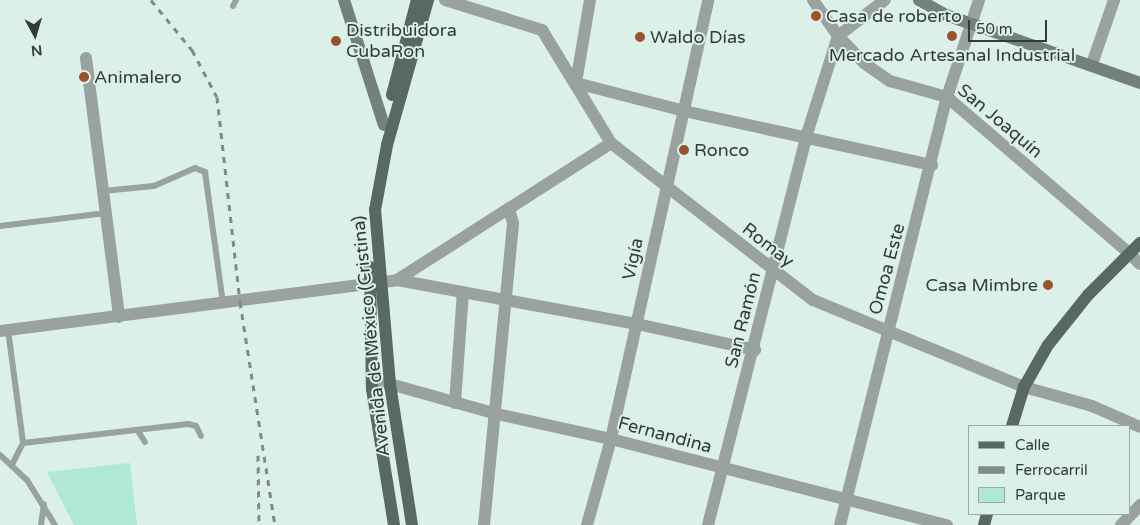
<!DOCTYPE html>
<meta charset="utf-8">
<style>
body{margin:0}
#map{position:relative;width:1140px;height:525px;overflow:hidden;background:#dbf0e8;font-family:"Varela Round",sans-serif}
div>[style]{position:absolute}
.green>*{inset:0;background:#afe9d4}
.service>*{height:6px;margin:-3px;padding:0 3px;transform-origin:3px;border-radius:3px;background:#9aa29f}
.minor>*{height:12px;margin:-6px;padding:0 6px;transform-origin:6px;border-radius:6px;background:#9aa29f}
.tertiary>*{height:12px;margin:-6px;padding:0 6px;transform-origin:6px;border-radius:6px;background:#9aa29f}
.secondary>*{height:12px;margin:-6px;padding:0 6px;transform-origin:6px;border-radius:6px;background:#73807b}
.primary>*{height:12px;margin:-6px;padding:0 6px;transform-origin:6px;border-radius:6px;background:#586862}
.rail>*{height:3px;margin-top:-1.5px;transform-origin:0;background:repeating-linear-gradient(90deg,#7e8b86 0 6px,transparent 0 12px)}
.dots>*{width:14px;height:14px;translate:-50% -50%;box-sizing:border-box;border:2px solid #dbf0e8;border-radius:50%}
span{translate:-50% -50%;white-space:nowrap;text-align:center;line-height:1.15;-webkit-text-stroke:4px #dbf0e8;paint-order:stroke}
.poi-label{font-size:18px;color:#333b38}
.left{translate:0 -50%;text-align:left}
.right{translate:-100% -50%;text-align:right}
.street-label{font-size:18px;color:#333b38}
.legend{position:absolute;left:968px;top:425px;width:162px;height:90px;box-sizing:border-box;background:#dbf0e8;border:1px solid #98a8a2;margin:0;padding:6px 9px;list-style:none;font-size:15px;color:#333b38}
.legend li{display:flex;align-items:center;gap:10px;height:25px}
.legend b{width:25px;border:1px solid #98a8a2}
.north{position:absolute;left:10px;top:10px;width:50px;height:50px;-webkit-text-stroke:4px #dbf0e8;paint-order:stroke;rotate:174deg;font-size:14px;font-weight:700;line-height:20px;text-align:center;color:#333b38}
.north::after{content:'';display:block;margin:auto;width:18px;height:22px;background:#333b38;clip-path:polygon(50% 0,100% 100%,50% 72%,0 100%)}
.scale{position:absolute;left:968px;top:20px;width:79px;height:22px;box-sizing:border-box;border:2px solid #333b38;border-top:0;padding-left:6px;font-size:15px;line-height:18px;white-space:nowrap;color:#333b38;-webkit-text-stroke:4px #dbf0e8;paint-order:stroke}
</style>
<div id="map">
<div class="green">
<i style="clip-path:polygon(130px 463px,137px 525px,74px 525px,47px 472px)"></i>
</div>
<div class="service">
<i style="left:233px;top:6px;width:7px;rotate:-63deg"></i>
<i style="left:103px;top:191px;width:51px;rotate:-5.6deg"></i>
<i style="left:154px;top:186px;width:45px;rotate:-23.7deg"></i>
<i style="left:195px;top:168px;width:11px;rotate:22deg"></i>
<i style="left:205px;top:172px;width:133px;rotate:82.2deg"></i>
<i style="left:0;top:226px;width:107px;rotate:-7deg"></i>
<i style="left:8px;top:330px;width:114px;rotate:82.4deg"></i>
<i style="left:23px;top:443px;width:25px;rotate:117deg"></i>
<i style="left:138px;top:431px;width:13px;rotate:58deg"></i>
<i style="left:23px;top:443px;width:166px;rotate:-6.6deg"></i>
<i style="left:188px;top:424px;width:8px;rotate:14deg"></i>
<i style="left:196px;top:426px;width:11px;rotate:63deg"></i>
<i style="left:0;top:455px;width:37px;rotate:43deg"></i>
<i style="left:27px;top:480px;width:53px;rotate:58.1deg"></i>
<i style="left:41px;top:525px;width:21px;rotate:-82deg"></i>
</div>
<div class="minor">
<i style="left:445px;top:0;width:102px;rotate:17.2deg"></i>
<i style="left:542px;top:30px;width:132px;rotate:58.6deg"></i>
<i style="left:611px;top:143px;width:256px;rotate:37.9deg"></i>
<i style="left:813px;top:300px;width:228px;rotate:22.4deg"></i>
<i style="left:1024px;top:387px;width:71px;rotate:15.6deg"></i>
<i style="left:1092px;top:406px;width:52px;rotate:23.6deg"></i>
<i style="left:590px;top:0;width:84px;rotate:99.6deg"></i>
<i style="left:576px;top:83px;width:112px;rotate:14.5deg"></i>
<i style="left:684px;top:111px;width:254px;rotate:12.3deg"></i>
<i style="left:813px;top:0;width:44px;rotate:55.2deg"></i>
<i style="left:838px;top:36px;width:37px;rotate:46deg"></i>
<i style="left:864px;top:63px;width:32px;rotate:35deg"></i>
<i style="left:890px;top:81px;width:59px;rotate:15.7deg"></i>
<i style="left:947px;top:97px;width:241px;rotate:40.6deg"></i>
<i style="left:86px;top:58px;width:261px;rotate:82.7deg"></i>
<i style="left:1092px;top:64px;width:68px;rotate:-71deg"></i>
<i style="left:397px;top:280px;width:254px;rotate:-32.6deg"></i>
<i style="left:0;top:331px;width:400px;rotate:-7.3deg"></i>
<i style="left:397px;top:280px;width:244px;rotate:10.4deg"></i>
<i style="left:637px;top:324px;width:121px;rotate:12.4deg"></i>
<i style="left:372px;top:384px;width:18px"></i>
<i style="left:390px;top:384px;width:111px;rotate:15.7deg"></i>
<i style="left:497px;top:414px;width:117px;rotate:12.4deg"></i>
<i style="left:611px;top:439px;width:347px;rotate:14.4deg"></i>
<i style="left:455px;top:403px;width:111px;rotate:-85.9deg"></i>
<i style="left:484px;top:525px;width:303px;rotate:-84.5deg"></i>
<i style="left:513px;top:223px;width:15px;rotate:-106deg"></i>
<i style="left:587px;top:525px;width:89px;rotate:-74.4deg"></i>
<i style="left:611px;top:439px;width:450px;rotate:-77.5deg"></i>
<i style="left:708px;top:525px;width:400px;rotate:-75.8deg"></i>
<i style="left:806px;top:137px;width:106px;rotate:-72.4deg"></i>
<i style="left:838px;top:36px;width:59px;rotate:-37.5deg"></i>
<i style="left:840px;top:525px;width:441px;rotate:-76deg"></i>
<i style="left:947px;top:97px;width:102px;rotate:-71.7deg"></i>
<i style="left:1121px;top:525px;width:28px;rotate:-46deg"></i>
</div>
<div class="tertiary">
<i style="left:1130px;top:254px;width:14px;rotate:45deg"></i>
</div>
<div class="secondary">
<i style="left:344px;top:0;width:131px;rotate:72.3deg"></i>
<i style="left:919px;top:0;width:31px;rotate:29deg"></i>
<i style="left:946px;top:15px;width:206px;rotate:19.3deg"></i>
</div>
<div class="primary">
<i style="left:392px;top:95px;width:98px;rotate:-75.3deg"></i>
<i style="left:370px;top:267px;width:122px;rotate:89.1deg"></i>
<i style="left:372px;top:389px;width:138px;rotate:80.8deg"></i>
<i style="left:1012px;top:426px;width:41px;rotate:-72.9deg"></i>
<i style="left:1024px;top:387px;width:48px;rotate:-60.3deg"></i>
<i style="left:1048px;top:345px;width:64px;rotate:-51.3deg"></i>
<i style="left:1088px;top:295px;width:74px;rotate:-45deg"></i>
<i style="left:412px;top:525px;width:143px;rotate:-98.9deg"></i>
<i style="left:390px;top:384px;width:175px;rotate:-94.9deg"></i>
<i style="left:375px;top:210px;width:66px;rotate:-79.5deg"></i>
<i style="left:387px;top:145px;width:151px;rotate:-74.2deg"></i>
<i style="left:984px;top:525px;width:11px;rotate:-75deg"></i>
</div>
<div class="rail">
<i style="left:151px;top:0;width:65px;rotate:50.6deg"></i>
<i style="left:192px;top:50px;width:53px;rotate:62deg"></i>
<i style="left:217px;top:97px;width:206px;rotate:83.6deg"></i>
<i style="left:240px;top:302px;width:226px;rotate:81.1deg"></i>
<i style="left:258px;top:455px;width:70px;rotate:89.2deg"></i>
</div>
<div class="dots">
<i style="left:816px;top:16px;background:#99532a"></i>
<i style="left:952px;top:36px;background:#99532a"></i>
<i style="left:640px;top:37px;background:#99532a"></i>
<i style="left:336px;top:41px;background:#99532a"></i>
<i style="left:84px;top:77px;background:#99532a"></i>
<i style="left:684px;top:150px;background:#99532a"></i>
<i style="left:1048px;top:285px;background:#99532a"></i>
</div>
<div class="poi-label">
<span class="left" style="left:826px;top:16px">Casa de roberto</span>
<span class="left" style="left:346px;top:41px">Distribuidora<br>CubaRon</span>
<span class="left" style="left:650px;top:37px">Waldo Días</span>
<span style="left:952px;top:55px">Mercado Artesanal Industrial</span>
<span class="left" style="left:94px;top:77px">Animalero</span>
<span class="left" style="left:694px;top:150px">Ronco</span>
<span class="right" style="left:1038px;top:285px">Casa Mimbre</span>
</div>
<div class="street-label">
<span style="left:1000px;top:121px;rotate:40deg">San Joaquín</span>
<span style="left:768px;top:245px;rotate:38deg">Romay</span>
<span style="left:633px;top:259px;rotate:-78deg">Vigía</span>
<span style="left:887px;top:269px;rotate:-75deg">Omoa Este</span>
<span style="left:743px;top:320px;rotate:-76deg">San Ramón</span>
<span style="left:371px;top:336px;rotate:-96deg">Avenida de México (Cristina)</span>
<span style="left:665px;top:435px;rotate:15deg">Fernandina</span>
</div>
<ul class="legend">
<li><b style="height:6px;background:#586862"></b>Calle</li>
<li><b style="height:6px;background:#7e8b86"></b>Ferrocarril</li>
<li><b style="height:14px;background:#afe9d4"></b>Parque</li>
</ul>
<div class="north">N</div>
<div class="scale">50 m</div>
</div>
